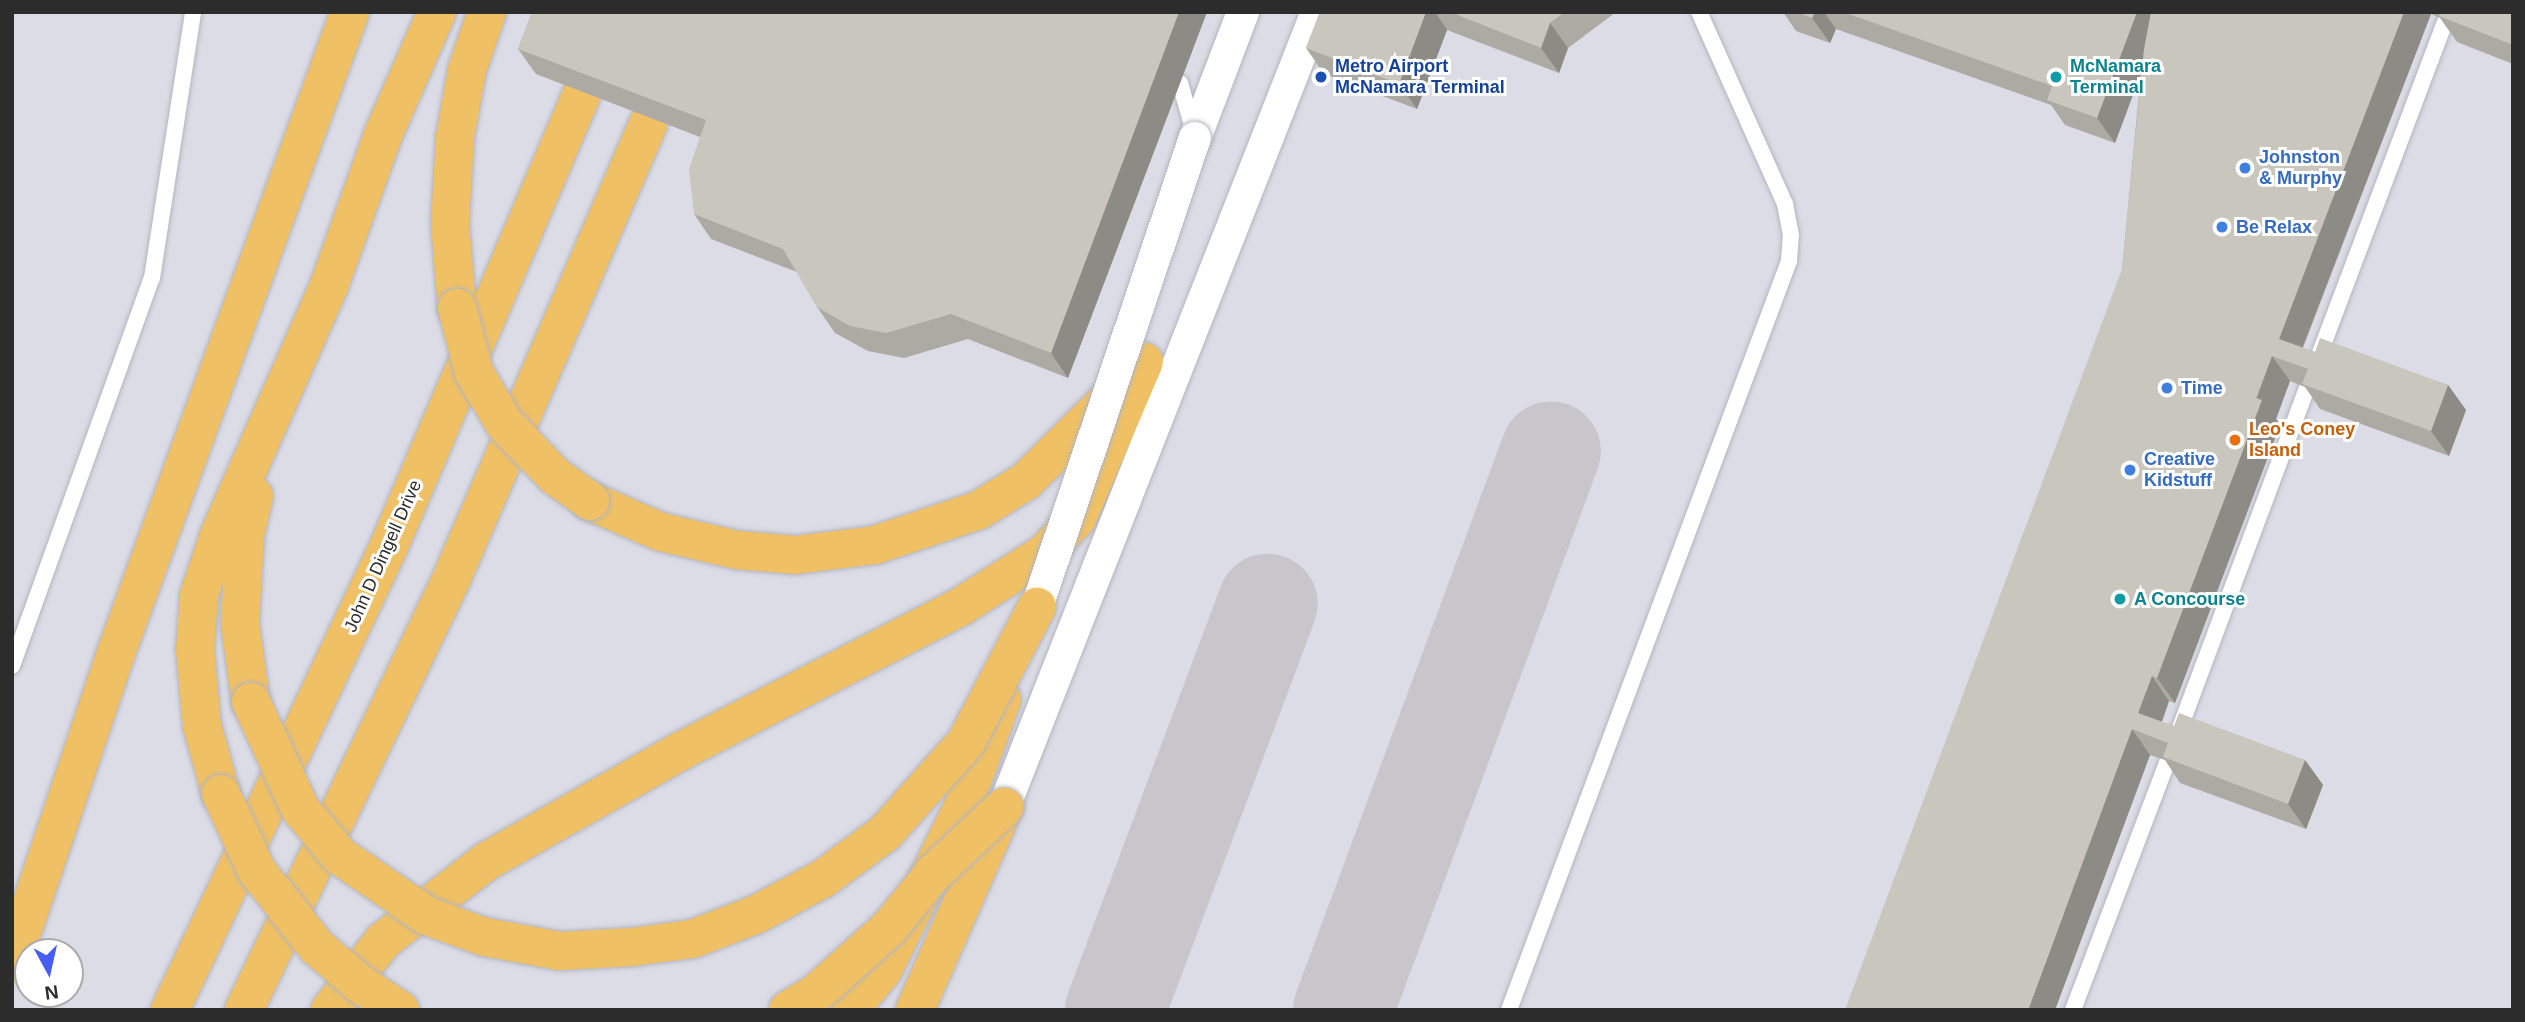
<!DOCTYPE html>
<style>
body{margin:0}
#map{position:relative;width:2525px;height:1022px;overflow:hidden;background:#ede8e0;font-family:Helvetica,sans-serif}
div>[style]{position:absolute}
.airport>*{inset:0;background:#dbdce6}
.taxiway>*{height:100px;margin:-50px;padding:0 50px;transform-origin:50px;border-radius:50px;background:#c8c6ca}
.roads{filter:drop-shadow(0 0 2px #b3b5bf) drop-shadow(0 0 2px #b3b5bf)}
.service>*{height:16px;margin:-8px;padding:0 8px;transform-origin:8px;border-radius:8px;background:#fff}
.minor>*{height:32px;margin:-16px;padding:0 16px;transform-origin:16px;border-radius:16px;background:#fff}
.trunk>*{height:38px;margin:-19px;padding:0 19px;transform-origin:19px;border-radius:19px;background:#f0c064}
.bridges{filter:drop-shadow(0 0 2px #b3b5bf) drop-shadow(0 0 2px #b3b5bf)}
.minor-bridge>*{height:32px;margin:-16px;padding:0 16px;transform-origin:16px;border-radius:16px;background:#fff}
.trunk-bridge>*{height:38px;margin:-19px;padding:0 19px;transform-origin:19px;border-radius:19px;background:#f0c064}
.wall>*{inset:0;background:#adaaa3}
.shaded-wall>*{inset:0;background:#8d8b85}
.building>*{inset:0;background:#c9c6be}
.dots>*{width:19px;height:19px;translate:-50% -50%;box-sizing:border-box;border:4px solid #fff;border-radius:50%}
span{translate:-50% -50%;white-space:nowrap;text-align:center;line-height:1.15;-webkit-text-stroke:6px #fff;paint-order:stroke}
.transit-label{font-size:18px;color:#164399;font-weight:700}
.left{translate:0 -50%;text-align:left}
.culture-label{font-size:18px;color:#0d838f;font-weight:700}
.shop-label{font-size:18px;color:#366cbe;font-weight:700}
.food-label{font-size:18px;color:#c56008;font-weight:700}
.street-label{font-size:18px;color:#2c2c2c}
.frame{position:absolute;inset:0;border:14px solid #2c2c2c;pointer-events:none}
.north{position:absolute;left:14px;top:938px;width:70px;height:70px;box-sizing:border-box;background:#fff;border:2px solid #ababab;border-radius:50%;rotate:172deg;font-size:19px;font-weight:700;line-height:28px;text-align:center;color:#2c2c2c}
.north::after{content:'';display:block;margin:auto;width:24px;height:32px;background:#485df2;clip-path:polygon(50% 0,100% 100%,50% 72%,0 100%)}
</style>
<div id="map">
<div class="airport">
<i style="clip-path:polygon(evenodd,12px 12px,2513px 12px,2513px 1010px,12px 1010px,12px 12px,28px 952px,70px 952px,70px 994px,28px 994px,28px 952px)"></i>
</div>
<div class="taxiway">
<i style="left:1115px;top:1010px;width:434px;rotate:-69.4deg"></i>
<i style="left:1343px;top:1010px;width:596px;rotate:-69.59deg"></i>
</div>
<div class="roads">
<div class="service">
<i style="left:1180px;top:83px;width:51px;rotate:74.1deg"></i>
<i style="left:2318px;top:358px;width:361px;rotate:-69.3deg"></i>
<i style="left:12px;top:666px;width:412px;rotate:-70.2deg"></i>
<i style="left:152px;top:278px;width:269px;rotate:-81.2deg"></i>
<i style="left:2178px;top:733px;width:368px;rotate:-69.5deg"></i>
<i style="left:1509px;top:1010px;width:800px;rotate:-69.5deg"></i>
<i style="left:1789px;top:261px;width:26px;rotate:-86deg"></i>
<i style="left:1791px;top:235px;width:32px;rotate:-101deg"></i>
<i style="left:1785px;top:204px;width:210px;rotate:-114.1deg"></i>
<i style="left:2073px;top:1010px;width:265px;rotate:-69.2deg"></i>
</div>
<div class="minor">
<i style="left:1195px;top:138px;width:135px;rotate:-69.1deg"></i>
<i style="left:1004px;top:807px;width:854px;rotate:-68.51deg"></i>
</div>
<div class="trunk">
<i style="left:457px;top:308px;width:86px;rotate:-94.7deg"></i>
<i style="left:450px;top:222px;width:85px;rotate:-86.6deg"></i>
<i style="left:455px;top:137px;width:68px;rotate:-79.8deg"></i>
<i style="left:467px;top:70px;width:61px;rotate:-71deg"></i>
<i style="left:590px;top:501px;width:77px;rotate:23.6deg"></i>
<i style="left:661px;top:532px;width:78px;rotate:13.3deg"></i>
<i style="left:737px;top:550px;width:58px;rotate:4.9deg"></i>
<i style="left:795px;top:555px;width:81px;rotate:-7.1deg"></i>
<i style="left:875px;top:545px;width:110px;rotate:-18.6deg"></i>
<i style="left:979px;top:510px;width:55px;rotate:-31.7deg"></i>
<i style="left:1026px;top:481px;width:127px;rotate:-44.7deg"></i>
<i style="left:251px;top:702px;width:79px;rotate:-98deg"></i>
<i style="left:240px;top:624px;width:89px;rotate:-86.8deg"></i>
<i style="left:245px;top:535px;width:40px;rotate:-77deg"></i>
<i style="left:221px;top:794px;width:72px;rotate:-105.4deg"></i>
<i style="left:202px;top:725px;width:75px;rotate:-95.3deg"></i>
<i style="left:195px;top:650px;width:55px;rotate:-85.8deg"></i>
<i style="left:199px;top:595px;width:65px;rotate:-71.3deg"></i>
<i style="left:220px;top:533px;width:270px;rotate:-66.2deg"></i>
<i style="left:329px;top:286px;width:160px;rotate:-70.3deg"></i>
<i style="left:383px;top:135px;width:134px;rotate:-66.3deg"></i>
<i style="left:12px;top:962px;width:326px;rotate:-71.4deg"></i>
<i style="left:116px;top:653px;width:682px;rotate:-69.95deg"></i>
<i style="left:170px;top:1010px;width:513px;rotate:-64.73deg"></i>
<i style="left:389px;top:546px;width:490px;rotate:-66.9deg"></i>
<i style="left:244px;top:1010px;width:483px;rotate:-64.3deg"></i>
<i style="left:453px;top:575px;width:491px;rotate:-66.6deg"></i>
<i style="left:330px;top:1010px;width:87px;rotate:-52.5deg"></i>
<i style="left:383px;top:941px;width:131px;rotate:-37.6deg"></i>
<i style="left:487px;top:861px;width:221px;rotate:-29.6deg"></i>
<i style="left:679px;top:752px;width:316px;rotate:-27.3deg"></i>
<i style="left:960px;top:607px;width:101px;rotate:-32.4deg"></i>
<i style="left:1045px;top:553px;width:47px;rotate:-47.6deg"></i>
<i style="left:1077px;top:518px;width:170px;rotate:-66.8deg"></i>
<i style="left:850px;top:1010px;width:52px;rotate:-50.5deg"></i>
<i style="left:883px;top:970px;width:177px;rotate:-63.9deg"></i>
<i style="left:961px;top:811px;width:119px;rotate:-69.9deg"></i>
<i style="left:915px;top:1010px;width:222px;rotate:-66.3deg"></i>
</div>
</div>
<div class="bridges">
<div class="minor-bridge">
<i style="left:1037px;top:607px;width:495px;rotate:-71.4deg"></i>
</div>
<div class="trunk-bridge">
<i style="left:457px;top:308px;width:66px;rotate:75.1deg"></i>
<i style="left:474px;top:372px;width:59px;rotate:59.5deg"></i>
<i style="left:504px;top:423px;width:74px;rotate:46.1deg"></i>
<i style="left:555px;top:476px;width:43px;rotate:35.5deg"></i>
<i style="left:251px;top:702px;width:119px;rotate:65.2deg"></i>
<i style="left:301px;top:810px;width:60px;rotate:49.7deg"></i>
<i style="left:340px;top:856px;width:106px;rotate:34.6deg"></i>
<i style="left:427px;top:916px;width:62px;rotate:19.9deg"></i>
<i style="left:485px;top:937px;width:76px;rotate:10.6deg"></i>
<i style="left:560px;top:951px;width:72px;rotate:-3.2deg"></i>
<i style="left:632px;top:947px;width:61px;rotate:-7.6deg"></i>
<i style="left:692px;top:939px;width:70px;rotate:-21deg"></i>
<i style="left:757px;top:914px;width:76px;rotate:-28.2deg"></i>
<i style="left:824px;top:878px;width:76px;rotate:-36.4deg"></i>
<i style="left:885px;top:833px;width:122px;rotate:-48.3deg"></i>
<i style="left:966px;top:742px;width:153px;rotate:-62.3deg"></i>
<i style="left:221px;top:794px;width:85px;rotate:64.9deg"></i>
<i style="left:257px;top:871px;width:97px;rotate:51.7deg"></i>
<i style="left:317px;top:947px;width:57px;rotate:40.7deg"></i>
<i style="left:360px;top:984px;width:48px;rotate:33deg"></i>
<i style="left:788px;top:1010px;width:31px;rotate:-31deg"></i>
<i style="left:815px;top:994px;width:98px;rotate:-41.7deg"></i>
<i style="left:888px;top:929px;width:71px;rotate:-50.7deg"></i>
<i style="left:933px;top:874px;width:98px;rotate:-43.3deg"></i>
</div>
</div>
<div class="wall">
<i style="clip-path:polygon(532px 12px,1207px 12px,1068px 378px,968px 339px,904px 358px,868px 351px,835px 333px,817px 307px,797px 272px,711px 239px,694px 214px,700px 137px,536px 74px,518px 49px)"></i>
<i style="clip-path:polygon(1320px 12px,1616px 12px,1568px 48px,1559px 73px,1447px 30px,1417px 109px,1324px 74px,1306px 48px)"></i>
<i style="clip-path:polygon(1783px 12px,2513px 12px,2513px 64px,2457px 42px,2440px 18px,2431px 14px,2303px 348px,2315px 352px,2448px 385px,2466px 410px,2449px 456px,2320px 409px,2305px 387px,2290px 381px,2276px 419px,2280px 425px,2175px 703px,2169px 701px,2162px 722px,2174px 726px,2305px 760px,2323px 785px,2306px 829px,2180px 783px,2165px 760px,2150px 755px,2055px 1010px,2122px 269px,2141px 73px,2115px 143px,2065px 125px,2051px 105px,1836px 29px,1830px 43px,1796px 31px)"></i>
</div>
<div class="shaded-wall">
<i style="clip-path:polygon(1179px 12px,1207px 12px,1068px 378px,1051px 353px)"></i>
<i style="clip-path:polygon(1426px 12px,1435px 12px,1447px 30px,1417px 109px,1399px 84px)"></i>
<i style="clip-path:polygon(1815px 12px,1824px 12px,1836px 29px,1830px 43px,1812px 18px)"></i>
<i style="clip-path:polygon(2137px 12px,2164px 12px,2115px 143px,2097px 118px)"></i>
<i style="clip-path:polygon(2404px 12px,2429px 12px,2431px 14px,2296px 364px,2279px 339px)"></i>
<i style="clip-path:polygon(1550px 23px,1568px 48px,1559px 73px,1541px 48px)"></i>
<i style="clip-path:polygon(2272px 356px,2290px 381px,2276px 419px,2280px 425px,2175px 703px,2157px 678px)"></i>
<i style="clip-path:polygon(2448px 385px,2466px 410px,2449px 456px,2431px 431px)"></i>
<i style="clip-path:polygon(2152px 676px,2169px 701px,2156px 738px,2138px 713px)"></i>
<i style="clip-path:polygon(2132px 729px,2150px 755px,2055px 1010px,2028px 1010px)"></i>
<i style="clip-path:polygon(2305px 760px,2323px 785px,2306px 829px,2288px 804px)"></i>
</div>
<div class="building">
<i style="clip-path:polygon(532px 12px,1179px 12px,1051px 353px,951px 314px,886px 333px,850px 326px,817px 307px,783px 249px,694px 214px,689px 169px,706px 120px,518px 49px)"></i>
<i style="clip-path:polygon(1320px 12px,1426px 12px,1399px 84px,1306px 48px)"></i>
<i style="clip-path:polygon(1450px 12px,1565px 12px,1550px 23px,1541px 48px)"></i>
<i style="clip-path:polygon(1797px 12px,1815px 12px,1812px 18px)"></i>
<i style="clip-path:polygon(1843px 12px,2137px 12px,2097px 118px,2047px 100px,2052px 86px)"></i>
<i style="clip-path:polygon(2151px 12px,2404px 12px,2279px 339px,2315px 352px,2320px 338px,2448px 385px,2431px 431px,2302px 384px,2308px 369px,2272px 356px,2256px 398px,2262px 400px,2157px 678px,2152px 676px,2138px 713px,2174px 726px,2179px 713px,2305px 760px,2288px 804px,2163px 757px,2168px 743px,2132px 729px,2028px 1010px,1845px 1010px,2122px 269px,2144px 49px)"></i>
<i style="clip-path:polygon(2441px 12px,2513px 12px,2513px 45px,2439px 16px)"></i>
</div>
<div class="dots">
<i style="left:1321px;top:77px;background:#1a4fb4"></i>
<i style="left:2056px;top:77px;background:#0f9aa8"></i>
<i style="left:2245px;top:168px;background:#3f7fe0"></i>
<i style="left:2222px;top:227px;background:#3f7fe0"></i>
<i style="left:2167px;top:388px;background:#3f7fe0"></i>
<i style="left:2235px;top:440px;background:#e8710a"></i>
<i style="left:2130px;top:470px;background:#3f7fe0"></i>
<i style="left:2120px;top:599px;background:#0f9aa8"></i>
</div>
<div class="transit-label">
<span class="left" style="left:1335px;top:77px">Metro Airport<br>McNamara Terminal</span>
</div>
<div class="culture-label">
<span class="left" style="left:2070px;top:77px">McNamara<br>Terminal</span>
<span class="left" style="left:2134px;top:599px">A Concourse</span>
</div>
<div class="shop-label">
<span class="left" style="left:2259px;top:168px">Johnston<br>&amp; Murphy</span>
<span class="left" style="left:2236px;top:227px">Be Relax</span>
<span class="left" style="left:2181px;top:388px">Time</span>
<span class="left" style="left:2144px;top:470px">Creative<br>Kidstuff</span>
</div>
<div class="food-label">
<span class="left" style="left:2249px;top:440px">Leo's Coney<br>Island</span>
</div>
<div class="street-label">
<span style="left:383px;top:556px;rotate:-66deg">John D Dingell Drive</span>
</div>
<div class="frame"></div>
<div class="north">N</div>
</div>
